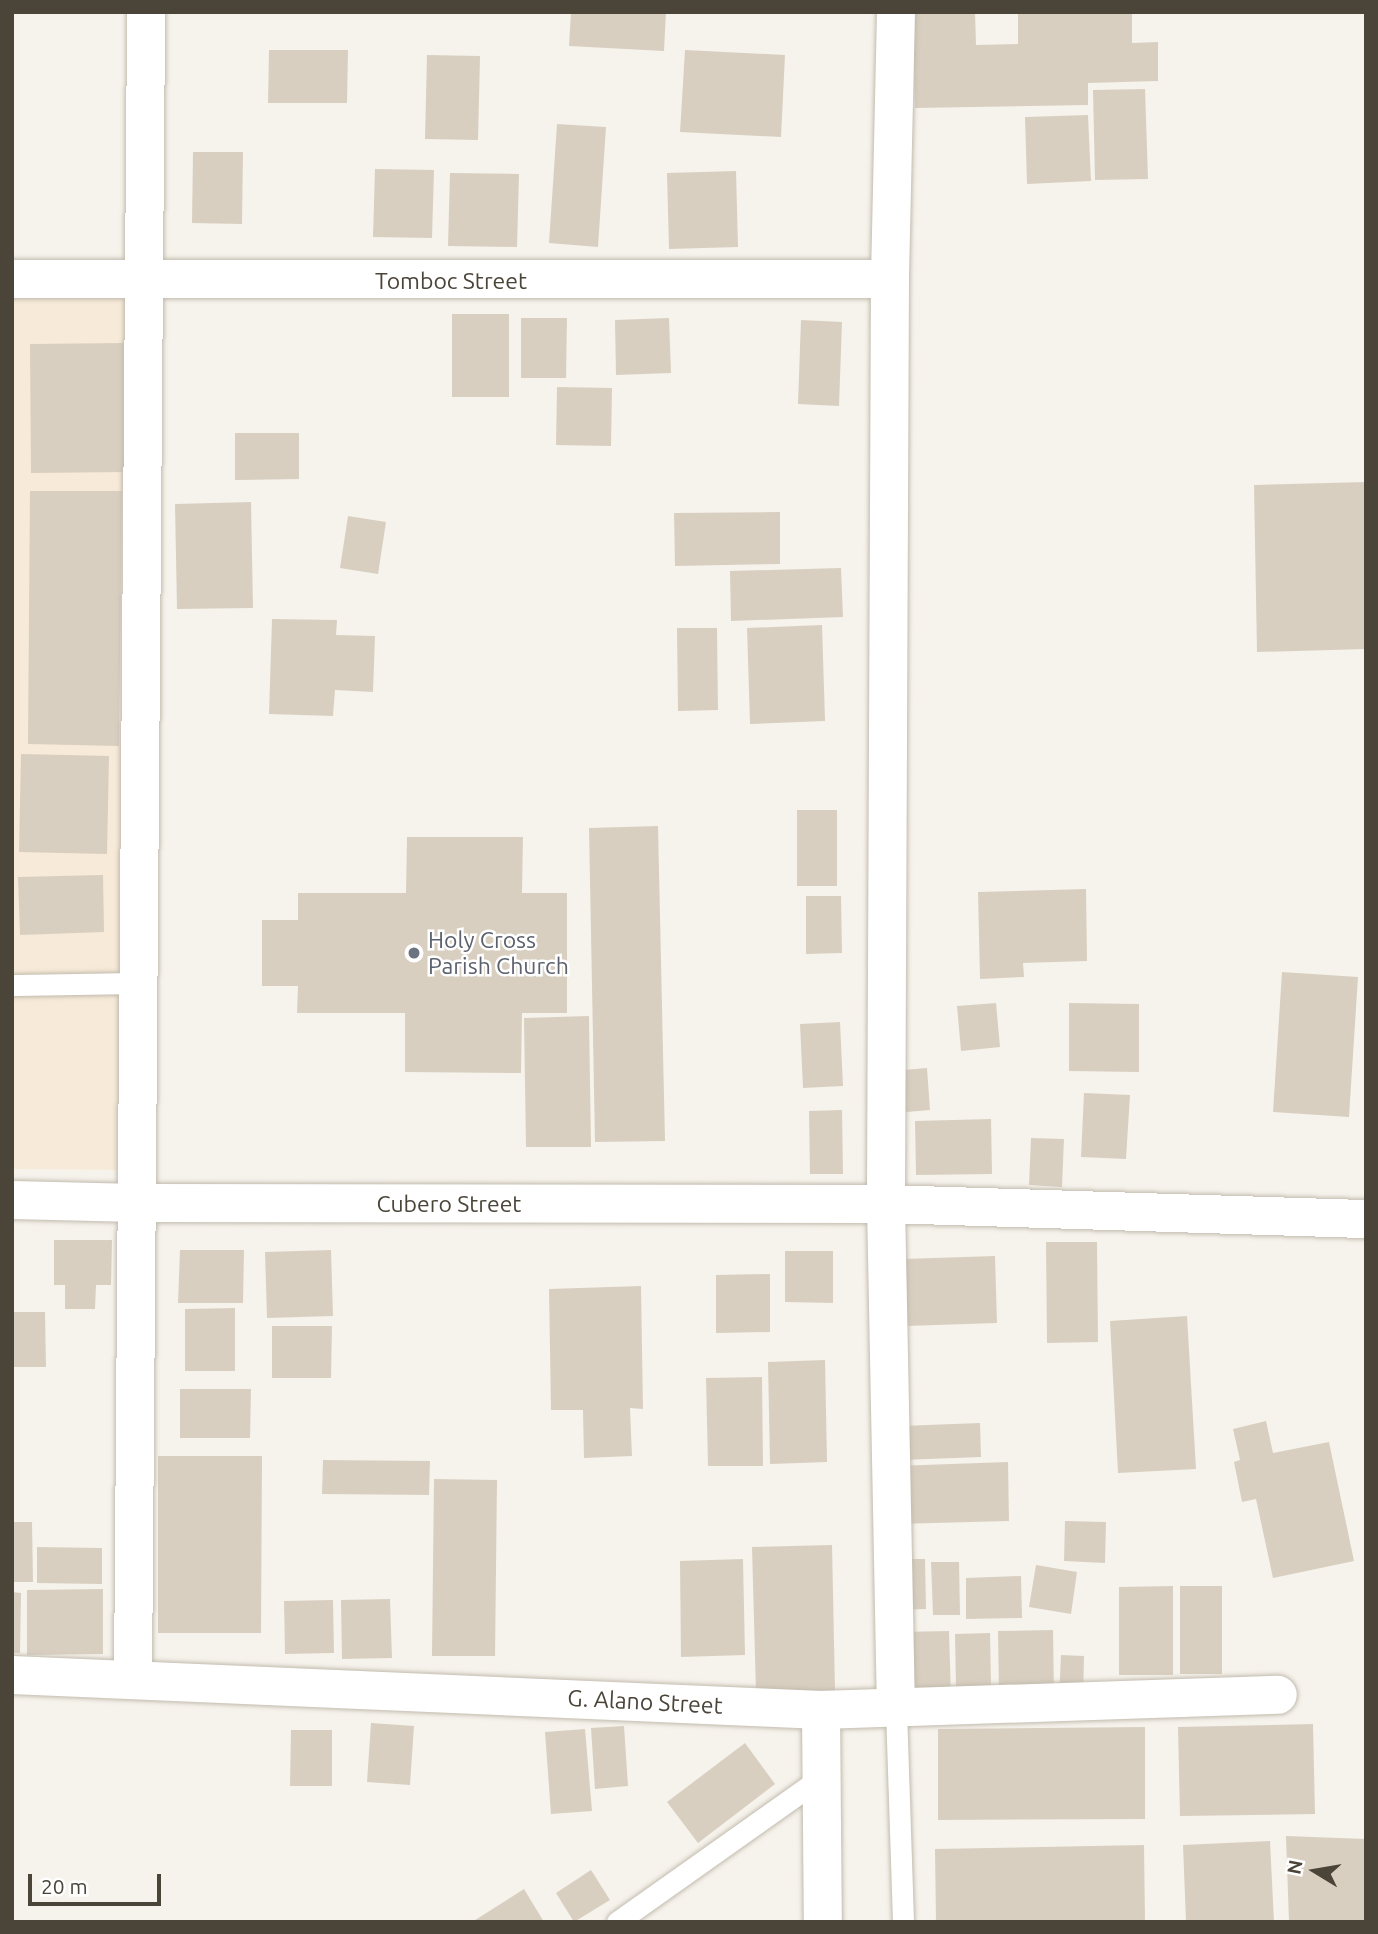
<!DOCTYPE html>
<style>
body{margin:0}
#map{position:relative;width:1378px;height:1934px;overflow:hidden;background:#f6f3ec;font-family:Ubuntu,sans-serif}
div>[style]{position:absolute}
.commercial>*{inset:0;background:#f7ead8}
.building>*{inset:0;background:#d8cfc1}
.roads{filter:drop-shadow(0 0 2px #c2bbae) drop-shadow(0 0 2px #c2bbae)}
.lane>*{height:21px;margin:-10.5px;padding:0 10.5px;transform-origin:10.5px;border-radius:10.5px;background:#fff}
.street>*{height:38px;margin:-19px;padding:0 19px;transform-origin:19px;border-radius:19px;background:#fff}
.dots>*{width:19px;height:19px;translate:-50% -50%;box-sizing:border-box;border:4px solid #fff;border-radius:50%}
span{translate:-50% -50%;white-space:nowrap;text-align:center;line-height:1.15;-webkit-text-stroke:5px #fff;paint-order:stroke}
.street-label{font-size:23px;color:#4b4439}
.worship-label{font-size:23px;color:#5b616d}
.left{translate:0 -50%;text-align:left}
.frame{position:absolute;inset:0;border:14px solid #4b4439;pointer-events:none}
.north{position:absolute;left:1280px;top:1836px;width:70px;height:70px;-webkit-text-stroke:5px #fff;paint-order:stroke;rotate:281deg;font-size:19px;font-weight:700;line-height:28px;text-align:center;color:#4b4439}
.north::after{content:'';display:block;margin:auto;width:24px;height:32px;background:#4b4439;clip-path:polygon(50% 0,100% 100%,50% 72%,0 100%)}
.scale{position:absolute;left:28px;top:1874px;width:133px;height:32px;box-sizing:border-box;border:4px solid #4b4439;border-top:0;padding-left:9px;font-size:21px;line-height:24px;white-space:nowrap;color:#4b4439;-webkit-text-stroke:5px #fff;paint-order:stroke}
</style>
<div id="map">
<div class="commercial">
<i style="clip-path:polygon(12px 296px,133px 297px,128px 1170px,12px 1169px)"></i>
</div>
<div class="building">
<i style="clip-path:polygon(571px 12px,666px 12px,664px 51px,569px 46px)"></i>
<i style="clip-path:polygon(913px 12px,975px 12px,976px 45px,1018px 44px,1018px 12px,1132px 12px,1132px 43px,1158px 42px,1158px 81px,1088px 83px,1088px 105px,915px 108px)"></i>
<i style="clip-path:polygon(269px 50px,348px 50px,347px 103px,268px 103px)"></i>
<i style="clip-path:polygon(685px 50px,785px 55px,781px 137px,680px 132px)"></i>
<i style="clip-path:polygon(427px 55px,480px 56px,478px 140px,425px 139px)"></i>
<i style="clip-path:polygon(1145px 89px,1148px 179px,1095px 180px,1093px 90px)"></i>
<i style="clip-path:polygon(1088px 115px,1091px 181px,1027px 184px,1025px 117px)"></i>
<i style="clip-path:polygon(557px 124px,606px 127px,598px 247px,549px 243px)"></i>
<i style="clip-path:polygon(193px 152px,243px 152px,242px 224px,192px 223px)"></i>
<i style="clip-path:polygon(375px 169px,434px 170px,432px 238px,373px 237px)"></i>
<i style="clip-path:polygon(736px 171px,738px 247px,669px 249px,667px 173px)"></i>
<i style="clip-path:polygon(450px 173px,519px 174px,517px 247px,448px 246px)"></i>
<i style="clip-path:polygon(452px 314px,509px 314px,509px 397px,452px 397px)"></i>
<i style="clip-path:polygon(521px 318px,567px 318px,566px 378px,521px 378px)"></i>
<i style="clip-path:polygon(669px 318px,671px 373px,616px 375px,615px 320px)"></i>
<i style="clip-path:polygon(801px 320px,842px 322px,839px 406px,798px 404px)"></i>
<i style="clip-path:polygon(125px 343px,126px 472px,31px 473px,30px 344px)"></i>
<i style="clip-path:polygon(557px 387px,612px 388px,611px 446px,556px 445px)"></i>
<i style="clip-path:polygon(235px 433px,299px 433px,299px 479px,235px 480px)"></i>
<i style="clip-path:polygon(1366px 482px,1366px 649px,1257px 652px,1254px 485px)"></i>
<i style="clip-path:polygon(30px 491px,122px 491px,119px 746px,28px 744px)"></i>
<i style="clip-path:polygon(251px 502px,253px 608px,177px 609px,175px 504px)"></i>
<i style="clip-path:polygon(780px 512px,780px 564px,675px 566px,674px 513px)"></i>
<i style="clip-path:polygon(348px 516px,386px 522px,378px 574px,340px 568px)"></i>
<i style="clip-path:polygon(841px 568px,843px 617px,731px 621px,730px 571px)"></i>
<i style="clip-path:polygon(272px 619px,337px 620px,336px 635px,375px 636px,373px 692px,335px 690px,333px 716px,269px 714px)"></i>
<i style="clip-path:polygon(822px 625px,825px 721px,750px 724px,747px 628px)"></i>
<i style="clip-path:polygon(677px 628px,717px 628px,718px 710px,678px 711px)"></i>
<i style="clip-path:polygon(21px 754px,109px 756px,107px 854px,19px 852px)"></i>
<i style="clip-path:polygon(797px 810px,837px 810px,837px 886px,797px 886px)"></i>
<i style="clip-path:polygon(658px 826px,665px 1141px,595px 1142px,589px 828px)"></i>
<i style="clip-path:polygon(407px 837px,523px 837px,522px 893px,567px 893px,567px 1013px,522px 1013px,521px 1073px,405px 1072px,405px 1013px,297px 1013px,298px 986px,262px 986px,262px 920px,298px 920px,298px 893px,406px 893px)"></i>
<i style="clip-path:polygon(103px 875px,104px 932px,20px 935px,18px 877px)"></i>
<i style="clip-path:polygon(1086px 889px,1087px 961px,1023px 963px,1024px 977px,980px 979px,978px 892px)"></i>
<i style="clip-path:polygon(806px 896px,841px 896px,842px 953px,806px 954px)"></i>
<i style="clip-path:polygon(1282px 972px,1358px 977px,1349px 1117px,1273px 1112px)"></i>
<i style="clip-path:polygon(996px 1003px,1000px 1047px,961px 1051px,957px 1006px)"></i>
<i style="clip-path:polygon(1069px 1003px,1139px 1004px,1139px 1072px,1069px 1071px)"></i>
<i style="clip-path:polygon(589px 1016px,591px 1147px,526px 1147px,524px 1018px)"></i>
<i style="clip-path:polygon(840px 1022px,843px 1086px,803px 1088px,800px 1024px)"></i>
<i style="clip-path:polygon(927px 1068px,930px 1110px,895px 1113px,892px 1071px)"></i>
<i style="clip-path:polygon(1084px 1093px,1130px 1095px,1126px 1159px,1081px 1157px)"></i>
<i style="clip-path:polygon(842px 1110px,843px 1174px,810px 1174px,809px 1111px)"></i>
<i style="clip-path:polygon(991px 1119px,992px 1174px,916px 1175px,915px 1121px)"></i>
<i style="clip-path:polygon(1031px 1138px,1064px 1139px,1062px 1187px,1029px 1185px)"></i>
<i style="clip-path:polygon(54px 1240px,112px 1240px,111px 1285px,96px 1285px,95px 1309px,65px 1309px,65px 1285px,54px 1285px)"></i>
<i style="clip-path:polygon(1046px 1242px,1097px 1242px,1098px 1342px,1047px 1343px)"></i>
<i style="clip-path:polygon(180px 1250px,244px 1250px,243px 1303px,178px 1303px)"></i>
<i style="clip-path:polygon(331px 1250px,333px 1316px,267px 1318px,265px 1252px)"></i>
<i style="clip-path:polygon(785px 1251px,833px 1251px,833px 1303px,785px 1302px)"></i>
<i style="clip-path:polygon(995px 1256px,997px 1323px,906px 1326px,903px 1259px)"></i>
<i style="clip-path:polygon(770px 1274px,770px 1332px,716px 1333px,716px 1275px)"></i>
<i style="clip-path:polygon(641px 1286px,643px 1409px,630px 1408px,632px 1456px,584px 1458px,583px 1410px,551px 1410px,549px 1289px)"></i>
<i style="clip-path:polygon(235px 1308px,235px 1371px,185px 1371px,185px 1309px)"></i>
<i style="clip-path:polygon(12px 1312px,45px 1312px,46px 1367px,12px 1367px)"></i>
<i style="clip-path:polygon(1187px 1316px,1196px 1469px,1118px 1473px,1110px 1321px)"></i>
<i style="clip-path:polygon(272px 1326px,332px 1326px,331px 1378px,272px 1378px)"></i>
<i style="clip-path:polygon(825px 1360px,827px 1462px,770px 1464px,768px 1362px)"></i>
<i style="clip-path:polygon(762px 1377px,763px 1466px,708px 1466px,706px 1378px)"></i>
<i style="clip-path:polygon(180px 1389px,251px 1389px,250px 1438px,180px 1438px)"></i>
<i style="clip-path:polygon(1266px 1421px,1273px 1453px,1329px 1442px,1354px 1561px,1273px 1578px,1256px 1499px,1242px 1502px,1234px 1462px,1240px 1460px,1233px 1429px)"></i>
<i style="clip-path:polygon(980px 1423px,981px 1457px,902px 1460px,901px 1426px)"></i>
<i style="clip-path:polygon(158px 1456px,262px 1456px,261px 1633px,158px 1633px)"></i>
<i style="clip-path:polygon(323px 1460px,430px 1461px,429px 1495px,322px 1494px)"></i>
<i style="clip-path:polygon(1008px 1462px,1009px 1521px,896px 1524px,895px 1466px)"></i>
<i style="clip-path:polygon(434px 1479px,497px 1480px,495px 1656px,432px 1656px)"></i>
<i style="clip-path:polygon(1065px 1521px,1106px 1522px,1105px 1563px,1064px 1561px)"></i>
<i style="clip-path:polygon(12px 1522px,32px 1522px,33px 1582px,12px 1582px)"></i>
<i style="clip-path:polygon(832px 1545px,835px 1690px,756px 1693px,752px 1547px)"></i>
<i style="clip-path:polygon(37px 1547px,102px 1548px,102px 1584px,37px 1583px)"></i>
<i style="clip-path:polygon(743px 1559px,745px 1655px,681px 1657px,680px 1561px)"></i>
<i style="clip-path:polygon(896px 1559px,925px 1559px,926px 1609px,896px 1610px)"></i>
<i style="clip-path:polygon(931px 1562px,959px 1562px,960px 1615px,933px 1615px)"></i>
<i style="clip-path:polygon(1036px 1565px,1077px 1572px,1071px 1614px,1029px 1607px)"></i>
<i style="clip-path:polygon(1021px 1576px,1022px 1618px,966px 1619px,966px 1578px)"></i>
<i style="clip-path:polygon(1173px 1586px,1173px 1675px,1119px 1675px,1119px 1587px)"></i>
<i style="clip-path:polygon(1180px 1586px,1222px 1586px,1222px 1674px,1180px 1674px)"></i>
<i style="clip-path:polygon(103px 1589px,103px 1654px,27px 1655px,27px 1590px)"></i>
<i style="clip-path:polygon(12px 1592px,21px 1593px,20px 1653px,12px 1653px)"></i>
<i style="clip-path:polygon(390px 1599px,392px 1658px,342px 1659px,341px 1600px)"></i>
<i style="clip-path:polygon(333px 1600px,334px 1653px,285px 1654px,284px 1601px)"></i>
<i style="clip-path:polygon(1053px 1630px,1054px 1693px,999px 1694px,998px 1631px)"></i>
<i style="clip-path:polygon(949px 1631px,951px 1698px,901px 1699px,900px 1632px)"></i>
<i style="clip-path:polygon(990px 1633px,991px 1686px,956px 1687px,955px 1634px)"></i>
<i style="clip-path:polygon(1061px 1655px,1084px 1656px,1083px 1700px,1059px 1699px)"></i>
<i style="clip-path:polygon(371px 1723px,414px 1726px,410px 1785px,367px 1782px)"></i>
<i style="clip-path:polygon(1313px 1724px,1315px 1814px,1180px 1816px,1178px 1727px)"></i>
<i style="clip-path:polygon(624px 1726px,628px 1786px,595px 1789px,591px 1728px)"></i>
<i style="clip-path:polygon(1145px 1727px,1145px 1819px,938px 1820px,938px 1729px)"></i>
<i style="clip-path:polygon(585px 1729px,592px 1811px,551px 1814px,545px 1732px)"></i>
<i style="clip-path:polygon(291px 1730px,332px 1730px,332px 1786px,290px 1786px)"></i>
<i style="clip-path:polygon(745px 1743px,775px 1784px,698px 1843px,667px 1802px)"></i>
<i style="clip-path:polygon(1286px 1836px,1366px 1839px,1366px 1922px,1289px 1922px)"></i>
<i style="clip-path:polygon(1270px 1841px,1274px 1922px,1186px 1922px,1183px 1845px)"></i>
<i style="clip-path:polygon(1144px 1845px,1145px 1922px,936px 1922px,935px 1849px)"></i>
<i style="clip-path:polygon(591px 1870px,610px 1900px,574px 1922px,556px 1893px)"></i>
<i style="clip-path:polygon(524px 1889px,544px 1922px,472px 1922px)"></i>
</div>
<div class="roads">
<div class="lane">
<i style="left:12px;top:985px;width:128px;rotate:-0.9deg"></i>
<i style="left:896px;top:1710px;width:212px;rotate:88.1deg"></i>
<i style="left:617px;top:1922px;width:251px;rotate:-35.3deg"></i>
</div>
<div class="street">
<i style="left:896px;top:12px;width:267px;rotate:91.3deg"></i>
<i style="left:890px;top:279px;width:925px;rotate:90.25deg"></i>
<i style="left:886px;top:1204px;width:506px;rotate:88.87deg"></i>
<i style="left:12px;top:279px;width:878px"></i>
<i style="left:12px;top:1200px;width:125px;rotate:1.4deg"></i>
<i style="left:137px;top:1203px;width:749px;rotate:0.08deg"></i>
<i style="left:886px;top:1204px;width:480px;rotate:1.8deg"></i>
<i style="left:12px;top:1675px;width:810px;rotate:2.48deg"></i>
<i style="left:821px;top:1710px;width:457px;rotate:-1.9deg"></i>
<i style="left:133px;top:1679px;width:1667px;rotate:-89.55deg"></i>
<i style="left:821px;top:1710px;width:212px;rotate:89.5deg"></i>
</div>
</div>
<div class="dots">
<i style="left:414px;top:953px;background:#6b7280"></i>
</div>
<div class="street-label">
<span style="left:451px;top:281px">Tomboc Street</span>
<span style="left:449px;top:1204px">Cubero Street</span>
<span style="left:645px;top:1702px;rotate:3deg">G. Alano Street</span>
</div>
<div class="worship-label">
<span class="left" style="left:428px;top:953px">Holy Cross<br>Parish Church</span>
</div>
<div class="frame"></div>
<div class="north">N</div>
<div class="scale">20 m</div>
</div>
